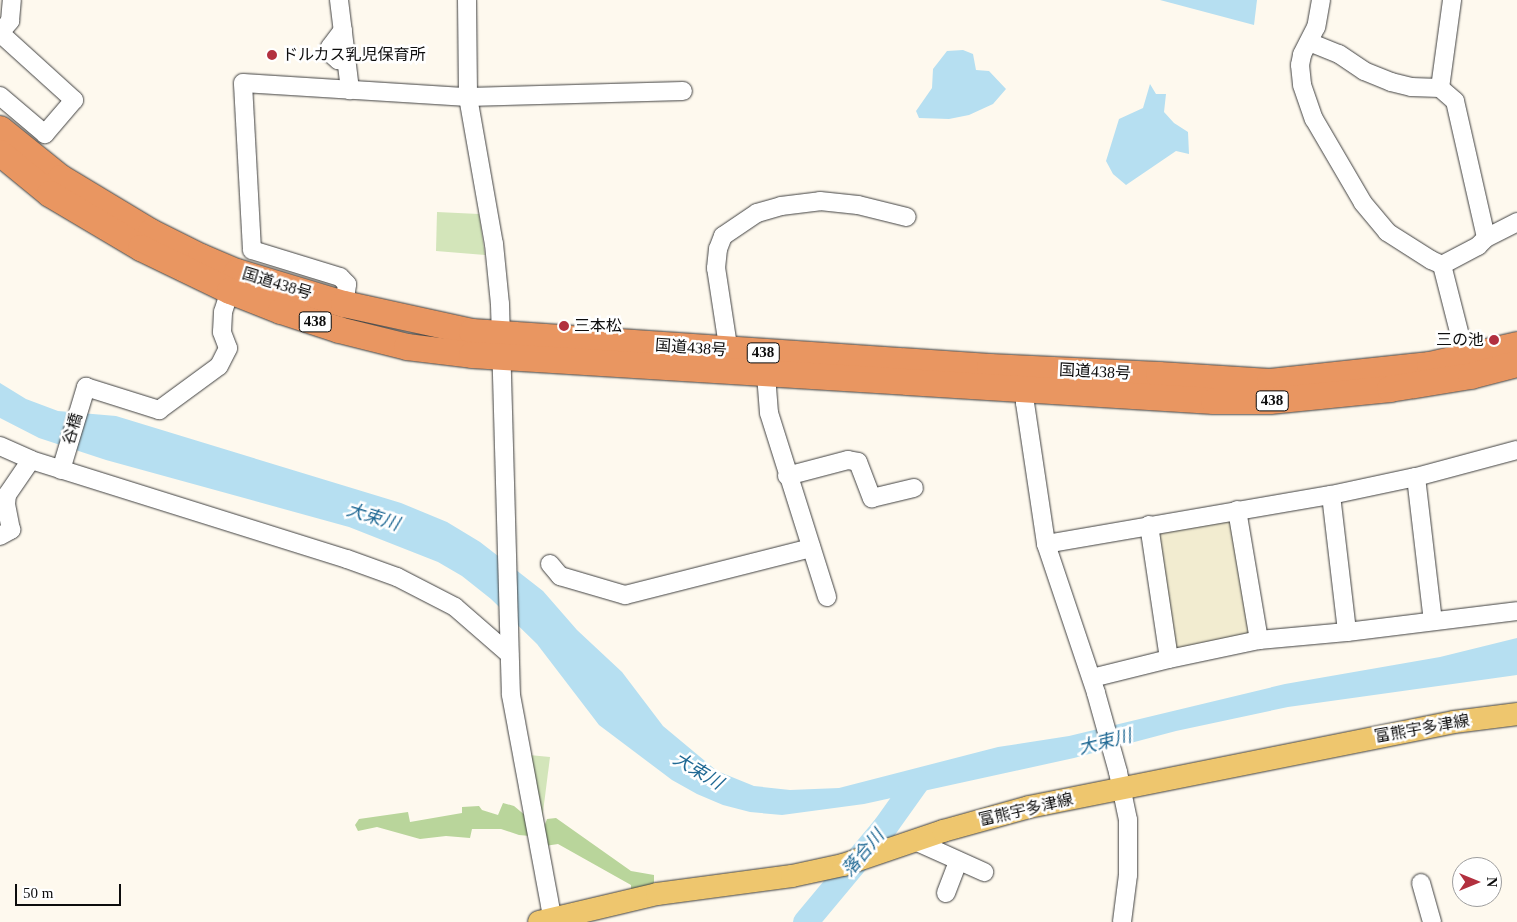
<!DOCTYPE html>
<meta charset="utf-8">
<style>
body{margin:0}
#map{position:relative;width:1517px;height:922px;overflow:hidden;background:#fef9ee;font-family:"Times New Roman","Noto Sans JP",serif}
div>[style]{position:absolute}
.farmland>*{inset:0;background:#f2ecd0}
.green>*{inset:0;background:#d3e5ba}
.forest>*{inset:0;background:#b9d59b}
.water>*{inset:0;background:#b6dff1}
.river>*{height:25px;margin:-12.5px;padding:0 12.5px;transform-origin:12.5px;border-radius:12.5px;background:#b6dff1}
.roads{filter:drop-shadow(0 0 1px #404040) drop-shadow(0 0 1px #404040)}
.minor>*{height:18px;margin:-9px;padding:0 9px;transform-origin:9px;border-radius:9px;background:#fff}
.major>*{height:22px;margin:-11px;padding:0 11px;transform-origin:11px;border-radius:11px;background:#eec66e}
.highway>*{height:26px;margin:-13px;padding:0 13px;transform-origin:13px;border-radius:13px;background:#e99661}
.dots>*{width:14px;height:14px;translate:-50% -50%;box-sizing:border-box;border:2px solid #fff;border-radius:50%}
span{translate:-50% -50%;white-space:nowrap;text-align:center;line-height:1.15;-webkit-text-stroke:5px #fff;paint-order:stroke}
.shield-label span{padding:1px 4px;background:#fff;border:1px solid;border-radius:4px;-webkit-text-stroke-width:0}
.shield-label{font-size:15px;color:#0d0d0d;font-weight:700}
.poi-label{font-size:16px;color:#0d0d0d}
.left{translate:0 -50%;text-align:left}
.right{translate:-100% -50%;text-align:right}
.street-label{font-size:16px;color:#0d0d0d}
.water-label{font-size:18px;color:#206994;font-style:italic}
.north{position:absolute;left:1452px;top:857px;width:50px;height:50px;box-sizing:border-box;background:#fff;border:1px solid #9e9e9e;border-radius:50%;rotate:90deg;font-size:14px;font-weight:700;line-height:20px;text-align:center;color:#0d0d0d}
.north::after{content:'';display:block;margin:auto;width:18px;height:22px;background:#b2303f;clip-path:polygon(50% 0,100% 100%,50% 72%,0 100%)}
.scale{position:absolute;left:15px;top:884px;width:106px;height:22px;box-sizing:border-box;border:2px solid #0d0d0d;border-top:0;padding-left:6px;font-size:15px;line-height:18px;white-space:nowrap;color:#0d0d0d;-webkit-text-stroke:4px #fff;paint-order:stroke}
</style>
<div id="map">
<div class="farmland">
<i style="clip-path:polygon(1233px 520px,1251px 634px,1175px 649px,1155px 533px)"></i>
</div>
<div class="green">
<i style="clip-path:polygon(437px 212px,479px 214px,485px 255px,436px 251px)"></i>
<i style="clip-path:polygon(529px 755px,550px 757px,542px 820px)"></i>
</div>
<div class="forest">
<i style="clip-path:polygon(503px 803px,514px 806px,526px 816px,530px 836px,519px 835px,501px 829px,472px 829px,470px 838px,446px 836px,420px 839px,377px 827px,358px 831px,355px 825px,359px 819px,408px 812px,410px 822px,462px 813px,462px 807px,479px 806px,482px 810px,498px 815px)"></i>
<i style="clip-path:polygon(556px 818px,631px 871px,654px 875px,654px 888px,631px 892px,631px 885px,558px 844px,545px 846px,544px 827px,547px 819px)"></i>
</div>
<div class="water">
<i style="clip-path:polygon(1160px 0,1257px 0,1254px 25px)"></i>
<i style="clip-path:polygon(963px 50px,973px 54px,976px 70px,989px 71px,1006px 89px,993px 104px,969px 115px,949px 119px,919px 118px,916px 111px,932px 88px,933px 69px,947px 51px)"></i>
<i style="clip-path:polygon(1150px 84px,1156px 94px,1166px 94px,1164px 112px,1174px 123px,1188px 132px,1189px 154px,1176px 151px,1126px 185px,1113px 174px,1106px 161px,1119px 119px,1143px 108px)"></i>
<i style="clip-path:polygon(0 383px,26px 399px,58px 411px,116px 416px,401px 503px,447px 522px,480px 542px,543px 591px,577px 630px,622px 672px,663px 726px,717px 771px,754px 786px,790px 790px,839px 788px,998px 747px,1069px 736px,1285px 684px,1440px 657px,1517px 638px,1517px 675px,1288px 707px,1176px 731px,1074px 758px,864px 804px,782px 815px,750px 812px,723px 805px,697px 794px,672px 780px,599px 725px,537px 644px,491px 599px,462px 576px,438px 562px,349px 527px,106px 460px,39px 438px,0 418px)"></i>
</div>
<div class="river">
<i style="left:805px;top:922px;width:125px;rotate:-50.2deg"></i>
<i style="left:885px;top:826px;width:55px;rotate:-54.6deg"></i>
</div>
<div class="roads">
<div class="minor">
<i style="left:339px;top:0;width:91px;rotate:83deg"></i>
<i style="left:467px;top:0;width:97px;rotate:89.4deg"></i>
<i style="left:468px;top:97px;width:149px;rotate:80deg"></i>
<i style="left:494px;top:244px;width:60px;rotate:84.3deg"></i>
<i style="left:500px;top:304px;width:391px;rotate:88.4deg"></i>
<i style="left:511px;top:695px;width:231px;rotate:79.5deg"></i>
<i style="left:1321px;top:0;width:27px;rotate:100deg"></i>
<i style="left:1316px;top:27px;width:31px;rotate:117deg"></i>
<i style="left:1302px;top:55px;width:10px;rotate:101deg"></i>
<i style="left:1300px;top:65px;width:20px;rotate:84deg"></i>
<i style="left:1302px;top:85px;width:36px;rotate:71deg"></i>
<i style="left:1314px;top:119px;width:97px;rotate:59.7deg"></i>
<i style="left:1363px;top:203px;width:38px;rotate:50deg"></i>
<i style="left:1387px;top:232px;width:52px;rotate:32.5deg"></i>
<i style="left:1431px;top:260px;width:12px;rotate:24deg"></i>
<i style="left:1442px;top:265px;width:105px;rotate:75.7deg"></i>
<i style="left:343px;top:30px;width:21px;rotate:127deg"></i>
<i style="left:330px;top:47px;width:6px;rotate:90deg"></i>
<i style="left:330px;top:53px;width:11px;rotate:41deg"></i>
<i style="left:338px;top:60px;width:9px;rotate:-6deg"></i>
<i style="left:0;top:33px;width:100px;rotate:42.2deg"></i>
<i style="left:74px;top:100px;width:45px;rotate:130.5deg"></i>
<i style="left:45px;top:134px;width:59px;rotate:-139.8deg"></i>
<i style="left:0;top:33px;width:16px;rotate:-50deg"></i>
<i style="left:10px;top:21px;width:21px;rotate:-85deg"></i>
<i style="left:1309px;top:42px;width:32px;rotate:22deg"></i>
<i style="left:1339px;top:54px;width:30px;rotate:34deg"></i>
<i style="left:1364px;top:71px;width:29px;rotate:22deg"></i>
<i style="left:1391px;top:82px;width:21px;rotate:14deg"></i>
<i style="left:1411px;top:87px;width:29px;rotate:2deg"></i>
<i style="left:1440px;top:88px;width:20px;rotate:41deg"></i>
<i style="left:1455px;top:101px;width:140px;rotate:77.2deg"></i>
<i style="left:1440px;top:88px;width:89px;rotate:-82.2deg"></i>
<i style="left:1442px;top:265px;width:41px;rotate:-27.8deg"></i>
<i style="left:1478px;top:246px;width:11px;rotate:-45deg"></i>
<i style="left:1486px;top:238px;width:35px;rotate:-27deg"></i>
<i style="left:344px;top:304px;width:20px;rotate:-81deg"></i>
<i style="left:347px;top:284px;width:10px;rotate:-135deg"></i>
<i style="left:340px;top:277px;width:92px;rotate:-162.9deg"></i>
<i style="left:252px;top:250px;width:167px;rotate:-93.1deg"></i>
<i style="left:243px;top:83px;width:225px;rotate:3.6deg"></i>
<i style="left:468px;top:97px;width:215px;rotate:-1.6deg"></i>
<i style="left:730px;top:359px;width:92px;rotate:-98.7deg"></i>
<i style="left:716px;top:268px;width:19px;rotate:-84deg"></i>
<i style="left:718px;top:249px;width:14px;rotate:-69deg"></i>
<i style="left:723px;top:236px;width:41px;rotate:-34.1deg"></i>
<i style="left:757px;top:213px;width:25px;rotate:-16deg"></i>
<i style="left:781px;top:206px;width:39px;rotate:-7deg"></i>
<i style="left:820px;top:201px;width:38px;rotate:6deg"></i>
<i style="left:858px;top:205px;width:50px;rotate:13.8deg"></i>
<i style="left:765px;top:362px;width:51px;rotate:85.5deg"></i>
<i style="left:769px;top:413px;width:193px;rotate:72.5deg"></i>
<i style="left:1025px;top:379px;width:24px;rotate:90deg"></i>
<i style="left:1025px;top:403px;width:143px;rotate:81.5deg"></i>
<i style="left:1046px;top:544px;width:157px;rotate:71.4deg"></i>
<i style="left:1096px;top:693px;width:82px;rotate:74.4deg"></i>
<i style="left:1118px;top:772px;width:49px;rotate:78.2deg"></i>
<i style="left:1128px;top:820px;width:55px;rotate:90deg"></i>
<i style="left:1128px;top:875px;width:47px;rotate:97.3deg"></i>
<i style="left:0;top:446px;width:34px;rotate:24deg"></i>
<i style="left:31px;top:460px;width:331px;rotate:17.4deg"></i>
<i style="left:347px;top:559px;width:53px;rotate:19.8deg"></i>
<i style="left:397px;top:577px;width:65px;rotate:27.3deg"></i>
<i style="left:455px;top:607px;width:72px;rotate:41deg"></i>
<i style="left:61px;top:470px;width:87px;rotate:-73.2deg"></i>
<i style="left:86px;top:387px;width:77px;rotate:17.5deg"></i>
<i style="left:159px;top:410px;width:74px;rotate:-36.3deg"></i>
<i style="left:219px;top:366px;width:20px;rotate:-63deg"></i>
<i style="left:228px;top:348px;width:17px;rotate:-111deg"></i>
<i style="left:222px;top:332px;width:20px;rotate:-87deg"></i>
<i style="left:223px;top:312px;width:33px;rotate:-72deg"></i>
<i style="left:787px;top:476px;width:63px;rotate:-14.7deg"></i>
<i style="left:848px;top:460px;width:10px;rotate:11deg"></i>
<i style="left:858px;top:462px;width:39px;rotate:69deg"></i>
<i style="left:872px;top:498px;width:43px;rotate:-13.4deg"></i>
<i style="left:1416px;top:477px;width:145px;rotate:83.3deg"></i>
<i style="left:1331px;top:495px;width:138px;rotate:83.3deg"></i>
<i style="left:1237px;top:510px;width:132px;rotate:80.4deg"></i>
<i style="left:1149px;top:525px;width:135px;rotate:81.5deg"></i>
<i style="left:0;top:536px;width:13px;rotate:-29deg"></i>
<i style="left:11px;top:530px;width:26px;rotate:-101deg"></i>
<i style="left:6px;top:504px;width:9px;rotate:-84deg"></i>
<i style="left:7px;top:495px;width:42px;rotate:-55.6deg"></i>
<i style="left:1046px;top:544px;width:289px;rotate:-9.8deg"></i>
<i style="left:1331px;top:495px;width:87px;rotate:-12deg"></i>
<i style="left:1416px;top:477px;width:105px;rotate:-15deg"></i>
<i style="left:550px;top:564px;width:16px;rotate:50deg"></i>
<i style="left:560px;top:576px;width:68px;rotate:16.3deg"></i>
<i style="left:625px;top:595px;width:192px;rotate:-14.2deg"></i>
<i style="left:1092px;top:678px;width:79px;rotate:-13.9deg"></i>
<i style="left:1169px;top:659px;width:92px;rotate:-11.9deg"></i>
<i style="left:1259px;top:640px;width:88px;rotate:-5.2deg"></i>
<i style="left:1347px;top:632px;width:171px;rotate:-7deg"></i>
<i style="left:915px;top:841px;width:76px;rotate:24.2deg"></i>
<i style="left:1421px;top:883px;width:41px;rotate:74.2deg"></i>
<i style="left:946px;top:893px;width:34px;rotate:-69deg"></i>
</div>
<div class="major">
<i style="left:539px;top:922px;width:121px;rotate:-13.3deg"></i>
<i style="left:657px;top:894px;width:136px;rotate:-7.6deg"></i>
<i style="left:792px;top:876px;width:52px;rotate:-12.2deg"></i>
<i style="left:843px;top:865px;width:106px;rotate:-18.8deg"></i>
<i style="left:943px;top:831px;width:89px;rotate:-15.6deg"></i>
<i style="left:1029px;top:807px;width:433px;rotate:-11.3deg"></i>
<i style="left:1454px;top:722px;width:64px;rotate:-7.2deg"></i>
</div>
<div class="highway">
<i style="left:0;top:129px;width:78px;rotate:38.8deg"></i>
<i style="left:61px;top:178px;width:105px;rotate:31deg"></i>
<i style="left:151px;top:232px;width:56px;rotate:26.6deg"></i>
<i style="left:201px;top:257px;width:39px;rotate:23deg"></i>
<i style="left:237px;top:272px;width:112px;rotate:16.7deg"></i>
<i style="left:344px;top:304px;width:131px;rotate:12.3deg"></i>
<i style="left:472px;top:332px;width:519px;rotate:3.87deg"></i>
<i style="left:990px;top:367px;width:169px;rotate:2.7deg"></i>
<i style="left:1159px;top:375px;width:111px;rotate:3.6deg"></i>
<i style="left:1270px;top:382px;width:161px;rotate:-6.1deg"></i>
<i style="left:1430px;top:365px;width:89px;rotate:-12.9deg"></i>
<i style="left:0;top:153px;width:65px;rotate:39.4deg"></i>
<i style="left:50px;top:194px;width:106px;rotate:30.7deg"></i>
<i style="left:141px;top:248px;width:99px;rotate:25.8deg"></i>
<i style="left:230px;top:291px;width:55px;rotate:21.4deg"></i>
<i style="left:281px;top:311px;width:61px;rotate:18.1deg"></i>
<i style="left:339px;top:330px;width:70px;rotate:14deg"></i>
<i style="left:407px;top:347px;width:65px;rotate:7deg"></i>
<i style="left:472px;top:355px;width:743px;rotate:3.55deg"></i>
<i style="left:1214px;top:401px;width:56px"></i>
<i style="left:1270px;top:401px;width:121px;rotate:-5.7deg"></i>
<i style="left:1390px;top:389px;width:82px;rotate:-9.1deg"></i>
<i style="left:1471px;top:376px;width:48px;rotate:-14.6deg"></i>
</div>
</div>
<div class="dots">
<i style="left:272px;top:55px;background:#b2303f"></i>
<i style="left:564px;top:326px;background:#b2303f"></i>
<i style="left:1494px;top:340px;background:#b2303f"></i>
</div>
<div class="shield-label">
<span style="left:315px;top:322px">438</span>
<span style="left:763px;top:353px">438</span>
<span style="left:1272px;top:401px">438</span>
</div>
<div class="poi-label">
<span class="left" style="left:282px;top:55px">ドルカス乳児保育所</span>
<span class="left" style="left:574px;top:326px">三本松</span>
<span class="right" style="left:1484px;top:340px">三の池</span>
</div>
<div class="street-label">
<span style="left:277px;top:284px;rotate:17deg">国道438号</span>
<span style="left:691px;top:348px;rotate:4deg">国道438号</span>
<span style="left:1095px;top:372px;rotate:3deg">国道438号</span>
<span style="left:73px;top:429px;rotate:-73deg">谷橋</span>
<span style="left:1422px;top:729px;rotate:-10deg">富熊宇多津線</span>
<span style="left:1026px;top:810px;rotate:-13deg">富熊宇多津線</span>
</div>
<div class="water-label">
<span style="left:373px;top:517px;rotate:17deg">大束川</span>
<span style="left:1105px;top:742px;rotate:-14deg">大束川</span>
<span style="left:698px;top:771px;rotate:31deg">大束川</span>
<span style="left:863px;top:853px;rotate:-50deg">落合川</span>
</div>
<div class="north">N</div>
<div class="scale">50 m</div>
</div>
